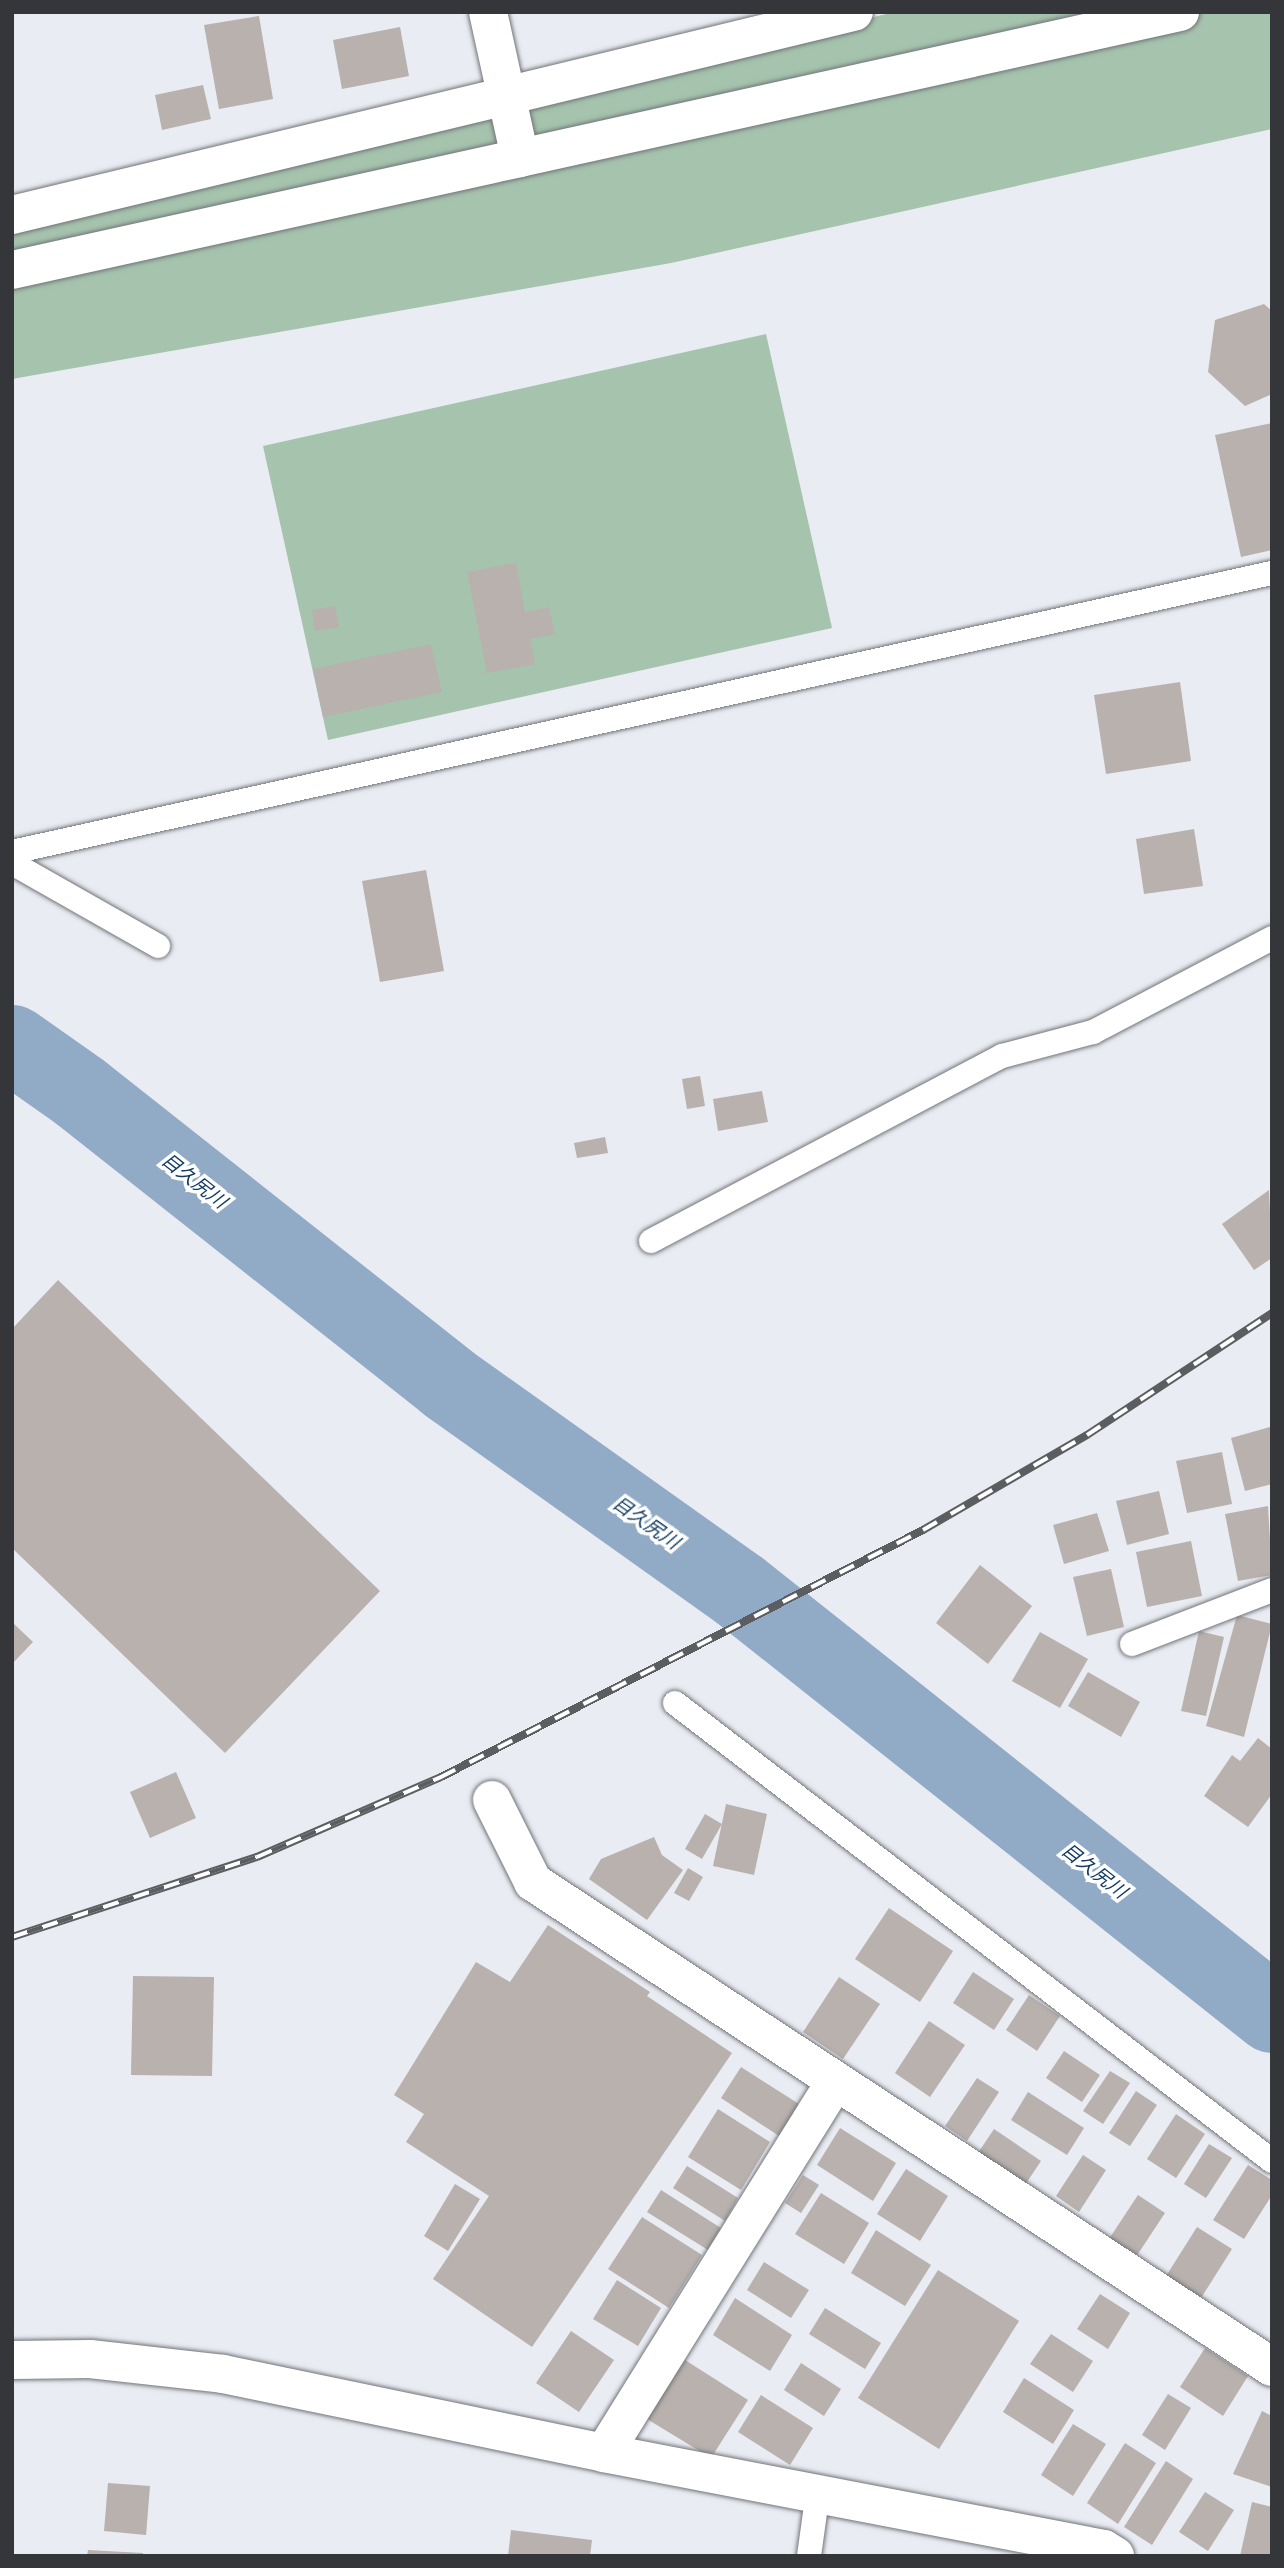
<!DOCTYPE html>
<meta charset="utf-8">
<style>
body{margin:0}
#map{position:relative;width:1284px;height:2568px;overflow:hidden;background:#e9ecf2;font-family:"Roboto Condensed","Noto Sans JP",sans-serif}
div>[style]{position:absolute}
.green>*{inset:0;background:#a5c3ad}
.river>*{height:79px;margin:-39.5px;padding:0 39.5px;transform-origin:39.5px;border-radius:39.5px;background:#91abc7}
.building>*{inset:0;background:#b8b1ae}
.roads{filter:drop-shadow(0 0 2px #72747a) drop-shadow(0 0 2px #72747a)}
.service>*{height:24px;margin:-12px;padding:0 12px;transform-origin:12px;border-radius:12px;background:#fff}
.minor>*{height:38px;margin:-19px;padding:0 19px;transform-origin:19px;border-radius:19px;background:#fff}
.tertiary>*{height:38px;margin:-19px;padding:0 19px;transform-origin:19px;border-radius:19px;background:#fff}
.rail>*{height:8px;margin-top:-4px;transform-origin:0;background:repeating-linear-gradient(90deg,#fff 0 16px,#5b5d60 0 32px);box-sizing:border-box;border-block:2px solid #5b5d60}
span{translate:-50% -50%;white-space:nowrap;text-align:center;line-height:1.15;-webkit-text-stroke:7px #fff;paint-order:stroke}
.water-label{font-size:19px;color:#133b61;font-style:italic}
.frame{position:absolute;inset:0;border:14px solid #353639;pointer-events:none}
</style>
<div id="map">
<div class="green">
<i style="clip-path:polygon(895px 12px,1272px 12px,1272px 129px,671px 263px,12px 379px,12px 219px)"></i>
<i style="clip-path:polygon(766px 334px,832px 628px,328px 740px,263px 446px)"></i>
</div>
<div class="river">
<i style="left:12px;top:1044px;width:83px;rotate:35.2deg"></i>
<i style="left:80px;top:1092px;width:469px;rotate:38.3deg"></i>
<i style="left:448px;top:1383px;width:356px;rotate:35.4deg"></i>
<i style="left:738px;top:1589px;width:682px;rotate:38.45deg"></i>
</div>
<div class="building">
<i style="clip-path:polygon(259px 16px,273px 99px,219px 109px,204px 25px)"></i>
<i style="clip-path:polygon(400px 27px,409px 76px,342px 89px,333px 40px)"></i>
<i style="clip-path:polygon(203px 85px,211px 119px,162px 130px,155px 95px)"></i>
<i style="clip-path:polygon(1264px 304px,1272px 311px,1272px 394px,1245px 406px,1208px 372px,1215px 320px)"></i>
<i style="clip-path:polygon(1272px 423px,1272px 550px,1241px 557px,1215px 435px)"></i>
<i style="clip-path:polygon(516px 563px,525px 612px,549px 607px,555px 634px,530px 639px,535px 664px,487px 673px,467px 572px)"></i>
<i style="clip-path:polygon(335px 606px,339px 627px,315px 631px,312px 610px)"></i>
<i style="clip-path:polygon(431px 644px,442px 692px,323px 717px,313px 669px)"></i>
<i style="clip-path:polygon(1180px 682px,1191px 761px,1106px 774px,1094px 695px)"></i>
<i style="clip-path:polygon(1194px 829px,1203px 886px,1144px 894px,1136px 839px)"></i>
<i style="clip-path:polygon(426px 870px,444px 971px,380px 982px,362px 881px)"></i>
<i style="clip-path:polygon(700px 1076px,705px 1106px,687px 1109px,682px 1079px)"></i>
<i style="clip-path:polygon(762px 1091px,768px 1122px,718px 1131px,713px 1099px)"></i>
<i style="clip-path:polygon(605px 1137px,608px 1153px,577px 1158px,574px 1143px)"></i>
<i style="clip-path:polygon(1269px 1190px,1272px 1258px,1254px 1270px,1222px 1224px)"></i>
<i style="clip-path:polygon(58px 1280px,380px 1591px,225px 1753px,12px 1548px,12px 1329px)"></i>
<i style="clip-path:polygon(1270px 1427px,1272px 1484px,1245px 1491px,1231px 1438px)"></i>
<i style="clip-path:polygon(1222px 1452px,1232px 1504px,1187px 1513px,1176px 1461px)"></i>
<i style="clip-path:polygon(1159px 1491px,1169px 1534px,1127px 1545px,1116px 1501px)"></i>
<i style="clip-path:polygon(1268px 1506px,1272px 1575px,1238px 1581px,1225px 1514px)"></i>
<i style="clip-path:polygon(1097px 1513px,1109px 1551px,1064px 1564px,1053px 1525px)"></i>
<i style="clip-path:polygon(1191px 1541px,1202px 1596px,1147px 1607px,1136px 1552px)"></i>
<i style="clip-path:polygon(980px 1565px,1032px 1606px,988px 1664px,936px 1623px)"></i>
<i style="clip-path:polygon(1111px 1569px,1124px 1627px,1087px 1636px,1073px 1577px)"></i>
<i style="clip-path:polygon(1237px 1615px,1272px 1624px,1244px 1737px,1206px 1726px)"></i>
<i style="clip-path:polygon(12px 1622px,33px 1642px,12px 1664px)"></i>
<i style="clip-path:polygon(1199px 1631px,1224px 1637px,1206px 1716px,1181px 1711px)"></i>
<i style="clip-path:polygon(1040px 1632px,1088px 1659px,1060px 1708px,1012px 1681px)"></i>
<i style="clip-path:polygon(1088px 1672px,1140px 1702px,1121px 1737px,1068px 1706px)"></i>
<i style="clip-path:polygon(1258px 1738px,1272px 1749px,1272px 1794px,1248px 1827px,1204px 1796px,1232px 1755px,1240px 1761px)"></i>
<i style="clip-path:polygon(176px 1772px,196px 1818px,150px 1838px,130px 1792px)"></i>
<i style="clip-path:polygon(726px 1804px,767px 1814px,754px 1875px,713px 1866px)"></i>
<i style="clip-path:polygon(705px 1814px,722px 1824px,702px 1859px,685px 1849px)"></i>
<i style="clip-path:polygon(654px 1837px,662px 1855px,683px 1870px,647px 1920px,589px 1879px,601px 1859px)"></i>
<i style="clip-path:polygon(688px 1868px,703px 1877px,689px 1901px,674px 1893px)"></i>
<i style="clip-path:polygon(889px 1908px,953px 1951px,920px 2002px,855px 1959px)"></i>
<i style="clip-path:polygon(548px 1925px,650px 1992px,647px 1996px,732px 2053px,532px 2347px,433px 2279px,489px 2196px,406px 2142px,424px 2114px,394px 2095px,476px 1962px,510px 1982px)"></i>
<i style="clip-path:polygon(973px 1972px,1014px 1999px,994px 2030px,953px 2003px)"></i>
<i style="clip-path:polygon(133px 1976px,214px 1977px,212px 2076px,131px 2075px)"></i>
<i style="clip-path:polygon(839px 1977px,880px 2004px,843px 2059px,803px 2032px)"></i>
<i style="clip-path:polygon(1029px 1995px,1060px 2016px,1037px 2051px,1006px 2030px)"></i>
<i style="clip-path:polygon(929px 2021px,965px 2045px,930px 2097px,895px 2073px)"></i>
<i style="clip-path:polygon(1064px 2051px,1100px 2075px,1082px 2102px,1046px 2078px)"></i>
<i style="clip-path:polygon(741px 2067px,799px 2104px,779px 2136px,721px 2098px)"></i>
<i style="clip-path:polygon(1110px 2071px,1130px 2083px,1103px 2124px,1083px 2111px)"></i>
<i style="clip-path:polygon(977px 2078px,999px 2092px,967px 2141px,945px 2126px)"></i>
<i style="clip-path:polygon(1136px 2091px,1157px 2105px,1130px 2146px,1109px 2133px)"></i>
<i style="clip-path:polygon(1028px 2092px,1084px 2128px,1067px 2155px,1011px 2120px)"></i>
<i style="clip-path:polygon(718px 2109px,770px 2142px,741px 2190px,688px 2157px)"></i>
<i style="clip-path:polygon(1176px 2114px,1205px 2134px,1176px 2178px,1147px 2159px)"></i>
<i style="clip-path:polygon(840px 2128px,896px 2163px,873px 2201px,817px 2165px)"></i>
<i style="clip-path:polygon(994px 2129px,1041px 2161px,1021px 2191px,974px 2159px)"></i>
<i style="clip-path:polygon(1209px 2144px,1232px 2158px,1206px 2198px,1184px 2184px)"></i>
<i style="clip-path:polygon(1083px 2155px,1106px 2170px,1079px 2212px,1056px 2196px)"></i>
<i style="clip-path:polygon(1248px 2165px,1272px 2180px,1272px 2195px,1244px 2239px,1213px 2220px)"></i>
<i style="clip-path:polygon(687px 2166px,738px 2198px,725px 2221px,673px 2188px)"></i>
<i style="clip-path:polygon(906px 2169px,948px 2196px,920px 2241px,877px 2214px)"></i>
<i style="clip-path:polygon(803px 2175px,819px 2185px,801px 2213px,785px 2203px)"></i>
<i style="clip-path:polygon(455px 2184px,480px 2199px,448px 2251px,424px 2236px)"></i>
<i style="clip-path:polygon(661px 2190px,721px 2228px,708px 2250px,647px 2212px)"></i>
<i style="clip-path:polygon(821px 2193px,869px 2223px,844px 2264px,795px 2234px)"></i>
<i style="clip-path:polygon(1138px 2195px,1165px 2213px,1130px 2266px,1103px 2248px)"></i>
<i style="clip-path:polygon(642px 2217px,702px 2255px,669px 2308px,608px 2269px)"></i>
<i style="clip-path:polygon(1197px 2227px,1232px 2249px,1196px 2306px,1161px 2284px)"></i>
<i style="clip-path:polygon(876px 2230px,931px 2265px,905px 2306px,851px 2273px)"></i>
<i style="clip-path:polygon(764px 2262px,809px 2290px,791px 2318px,747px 2290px)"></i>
<i style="clip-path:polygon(938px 2270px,1019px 2321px,939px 2449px,858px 2398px)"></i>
<i style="clip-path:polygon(617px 2280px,661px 2308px,638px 2346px,593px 2319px)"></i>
<i style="clip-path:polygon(1100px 2294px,1130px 2313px,1108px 2349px,1077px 2329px)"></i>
<i style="clip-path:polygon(735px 2298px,792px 2335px,770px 2371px,713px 2335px)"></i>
<i style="clip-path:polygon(825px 2308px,881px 2343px,865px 2369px,809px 2334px)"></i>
<i style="clip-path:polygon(571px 2331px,614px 2360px,579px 2412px,536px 2383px)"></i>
<i style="clip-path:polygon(1051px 2334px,1093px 2361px,1073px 2392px,1030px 2364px)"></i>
<i style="clip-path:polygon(1205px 2348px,1248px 2376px,1223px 2416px,1180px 2387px)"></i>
<i style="clip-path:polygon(685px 2360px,748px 2400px,711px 2458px,647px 2419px)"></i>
<i style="clip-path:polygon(801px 2363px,841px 2389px,824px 2416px,784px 2390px)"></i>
<i style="clip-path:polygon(1024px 2378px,1074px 2410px,1053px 2444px,1003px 2412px)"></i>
<i style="clip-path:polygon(1168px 2394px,1191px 2408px,1165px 2450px,1142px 2435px)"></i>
<i style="clip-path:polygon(761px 2395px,813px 2428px,790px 2465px,738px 2432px)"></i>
<i style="clip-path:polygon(1262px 2411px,1272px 2416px,1272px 2487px,1233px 2474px)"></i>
<i style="clip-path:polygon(1073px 2424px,1106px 2444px,1073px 2496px,1041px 2475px)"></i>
<i style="clip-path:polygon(1125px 2443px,1156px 2463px,1118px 2524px,1087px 2503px)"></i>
<i style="clip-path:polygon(1166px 2461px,1193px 2479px,1152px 2545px,1124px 2527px)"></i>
<i style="clip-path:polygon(108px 2483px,150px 2486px,146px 2535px,104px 2531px)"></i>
<i style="clip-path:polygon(1205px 2492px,1234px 2510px,1208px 2551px,1179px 2532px)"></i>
<i style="clip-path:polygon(1252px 2502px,1272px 2507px,1272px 2556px,1240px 2556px)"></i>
<i style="clip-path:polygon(511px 2530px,592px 2540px,590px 2556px,508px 2556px)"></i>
<i style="clip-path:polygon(88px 2550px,143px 2553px,143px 2556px,87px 2556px)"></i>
</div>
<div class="roads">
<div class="service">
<i style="left:12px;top:852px;width:1291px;rotate:-12.49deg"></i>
<i style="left:12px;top:863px;width:168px;rotate:29.6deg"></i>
<i style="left:651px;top:1241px;width:397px;rotate:-27.8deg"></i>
<i style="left:1002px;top:1056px;width:94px;rotate:-14.8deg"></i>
<i style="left:1093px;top:1032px;width:202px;rotate:-27.7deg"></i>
<i style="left:1132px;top:1644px;width:150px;rotate:-21.1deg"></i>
<i style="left:675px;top:1703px;width:752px;rotate:37.49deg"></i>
<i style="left:809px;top:2556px;width:66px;rotate:-82.1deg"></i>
</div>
<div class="minor">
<i style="left:12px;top:215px;width:508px;rotate:-13.54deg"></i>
<i style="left:12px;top:270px;width:520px;rotate:-12.43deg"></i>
<i style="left:492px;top:1800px;width:92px;rotate:63.4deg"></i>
<i style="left:533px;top:1882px;width:884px;rotate:33.28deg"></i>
<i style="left:12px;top:2360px;width:78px;rotate:-0.7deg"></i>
<i style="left:90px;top:2359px;width:134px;rotate:6.4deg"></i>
<i style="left:223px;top:2374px;width:389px;rotate:11.7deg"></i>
<i style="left:604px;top:2453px;width:509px;rotate:10.87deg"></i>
<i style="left:1104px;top:2549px;width:13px;rotate:32deg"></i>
<i style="left:604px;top:2453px;width:436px;rotate:-58.1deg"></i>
</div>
<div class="tertiary">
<i style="left:488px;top:12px;width:149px;rotate:77.6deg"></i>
<i style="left:520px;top:158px;width:676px;rotate:-12.47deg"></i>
<i style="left:506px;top:96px;width:358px;rotate:-13.6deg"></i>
</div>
</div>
<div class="rail">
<i style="left:12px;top:1937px;width:258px;rotate:-18.1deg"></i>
<i style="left:257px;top:1857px;width:201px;rotate:-23.5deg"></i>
<i style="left:441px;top:1777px;width:542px;rotate:-27.13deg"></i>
<i style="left:923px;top:1530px;width:190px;rotate:-30.1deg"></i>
<i style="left:1087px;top:1435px;width:222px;rotate:-33.4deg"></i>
</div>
<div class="water-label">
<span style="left:194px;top:1181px;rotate:38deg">目久尻川</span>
<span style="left:646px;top:1523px;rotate:35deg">目久尻川</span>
<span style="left:1094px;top:1871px;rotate:38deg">目久尻川</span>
</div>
<div class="frame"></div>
</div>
